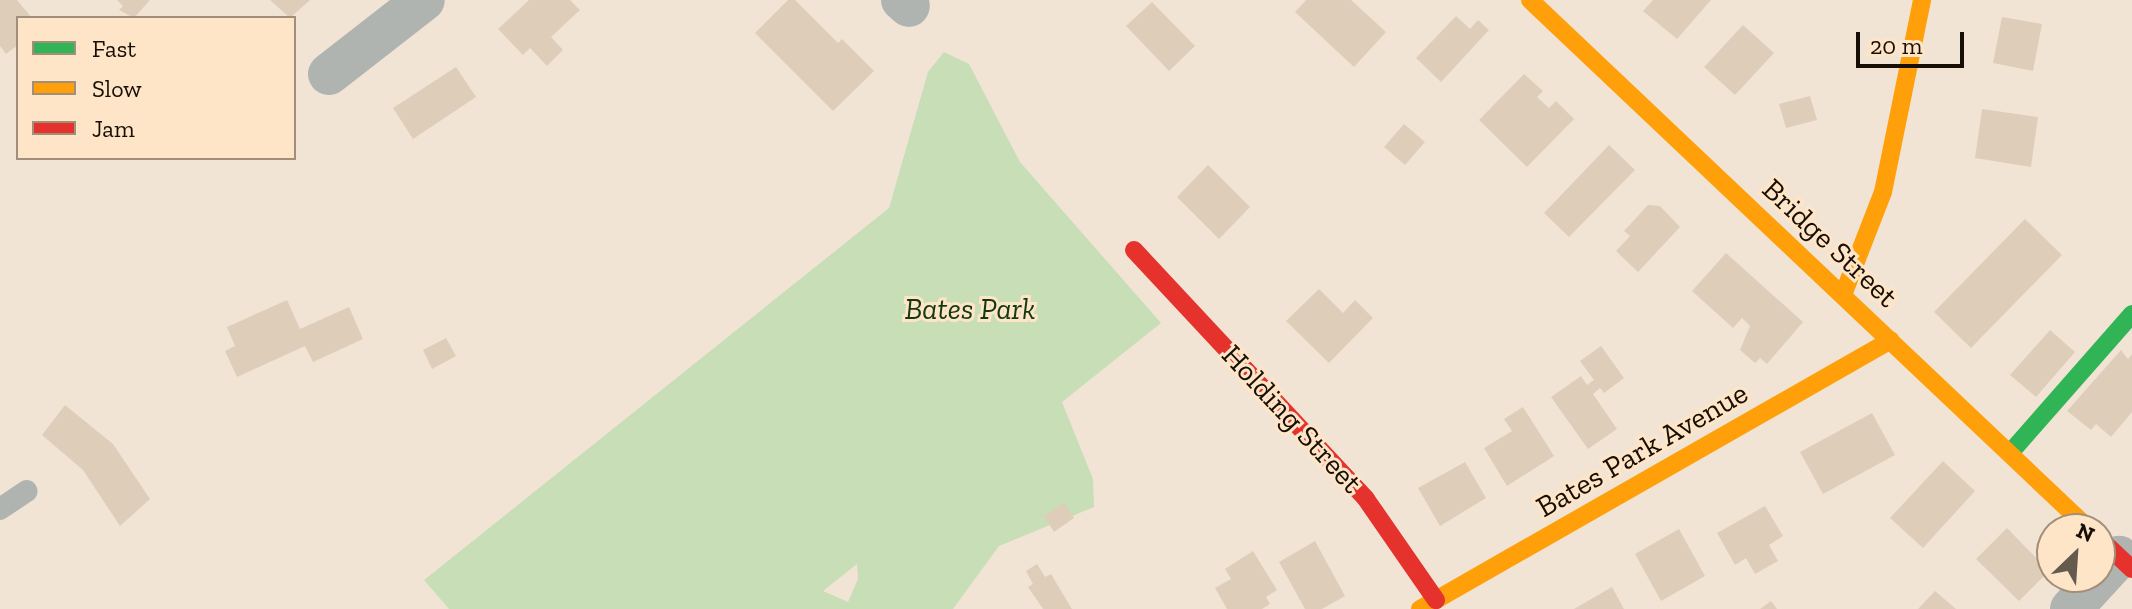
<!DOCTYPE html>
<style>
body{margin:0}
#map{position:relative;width:2132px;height:609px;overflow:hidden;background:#f2e4d5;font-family:"Zilla Slab",serif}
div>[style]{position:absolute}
.green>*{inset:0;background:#c7deb7}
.building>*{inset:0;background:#decdb9}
.lane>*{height:22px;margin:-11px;padding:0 11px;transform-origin:11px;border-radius:11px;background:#b0b4b0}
.street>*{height:42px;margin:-21px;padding:0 21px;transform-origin:21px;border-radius:21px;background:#b0b4b0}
.fast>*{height:18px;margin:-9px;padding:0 9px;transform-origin:9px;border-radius:9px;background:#30b455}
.slow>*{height:18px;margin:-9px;padding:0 9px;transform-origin:9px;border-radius:9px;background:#ff9f0a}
.jam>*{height:18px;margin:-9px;padding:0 9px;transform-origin:9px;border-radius:9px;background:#e5322d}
span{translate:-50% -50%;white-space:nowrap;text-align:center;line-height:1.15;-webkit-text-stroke:6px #ffe5c8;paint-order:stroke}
.street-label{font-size:30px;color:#170f05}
.park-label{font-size:30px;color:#123a0f;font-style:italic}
.legend{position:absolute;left:16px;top:16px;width:280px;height:144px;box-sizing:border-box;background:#ffe5c8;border:2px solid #a28f7a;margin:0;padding:10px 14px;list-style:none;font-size:24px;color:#170f05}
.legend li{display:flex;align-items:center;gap:16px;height:40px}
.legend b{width:40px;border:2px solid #a28f7a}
.north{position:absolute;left:2036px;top:513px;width:80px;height:80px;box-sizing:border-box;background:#ffe5c8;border:2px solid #a28f7a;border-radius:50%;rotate:25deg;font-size:22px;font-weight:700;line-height:32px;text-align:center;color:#170f05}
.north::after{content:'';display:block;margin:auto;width:28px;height:36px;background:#645a4e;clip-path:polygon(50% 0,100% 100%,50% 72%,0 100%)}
.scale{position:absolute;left:1856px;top:32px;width:108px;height:36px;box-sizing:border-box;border:4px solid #170f05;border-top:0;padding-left:10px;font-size:24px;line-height:28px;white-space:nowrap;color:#170f05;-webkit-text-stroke:6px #ffe5c8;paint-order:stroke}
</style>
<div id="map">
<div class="green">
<i style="clip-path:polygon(evenodd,944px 52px,969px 64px,1020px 162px,1161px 323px,1062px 402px,1093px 479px,1094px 507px,999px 546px,953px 609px,449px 609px,424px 580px,889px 208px,928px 72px,944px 52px,857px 564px,858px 579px,848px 602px,823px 591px,857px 564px)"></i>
</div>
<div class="building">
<i style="clip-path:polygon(0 0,17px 0,32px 18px,18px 18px,18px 45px,6px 54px,0 46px)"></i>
<i style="clip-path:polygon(117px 0,150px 0,134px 18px,119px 10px,123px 6px)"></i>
<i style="clip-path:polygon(270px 0,310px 0,290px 18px)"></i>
<i style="clip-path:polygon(529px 0,570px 0,580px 10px,551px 37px,563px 50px,547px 66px,530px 48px,523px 55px,498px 29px)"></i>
<i style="clip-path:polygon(788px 0,795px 0,838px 43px,842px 39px,874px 71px,833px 111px,755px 33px)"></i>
<i style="clip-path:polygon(1306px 0,1351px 0,1386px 32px,1354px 67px,1295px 12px)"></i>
<i style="clip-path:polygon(1653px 0,1711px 0,1677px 39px,1643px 11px)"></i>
<i style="clip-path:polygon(1152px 2px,1195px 46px,1169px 71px,1126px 26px)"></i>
<i style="clip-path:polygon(1456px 16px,1470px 29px,1478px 20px,1489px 30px,1441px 82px,1416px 58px)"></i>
<i style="clip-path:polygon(2002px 17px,2042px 24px,2033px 71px,1993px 63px)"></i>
<i style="clip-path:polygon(1743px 25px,1774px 53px,1735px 95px,1704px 67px)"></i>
<i style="clip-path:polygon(456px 67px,476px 97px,413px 139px,393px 108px)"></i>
<i style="clip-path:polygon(1524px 74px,1543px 91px,1537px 97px,1549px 108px,1556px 101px,1574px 119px,1527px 167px,1479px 120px)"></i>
<i style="clip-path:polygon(1810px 96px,1817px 120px,1786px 128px,1779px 104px)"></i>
<i style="clip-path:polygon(1982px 109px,2038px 117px,2031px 167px,1975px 158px)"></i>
<i style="clip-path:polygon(1404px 124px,1425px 142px,1405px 165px,1384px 147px)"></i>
<i style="clip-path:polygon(1609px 145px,1635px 170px,1569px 237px,1544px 213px)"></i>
<i style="clip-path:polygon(1208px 165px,1250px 207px,1219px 239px,1177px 197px)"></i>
<i style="clip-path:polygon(1648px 205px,1660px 206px,1680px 227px,1638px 272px,1616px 251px,1630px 236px,1624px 231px)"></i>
<i style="clip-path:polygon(2025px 219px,2062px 255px,1971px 348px,1934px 312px)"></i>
<i style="clip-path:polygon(1726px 253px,1803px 322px,1767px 364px,1760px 358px,1755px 363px,1740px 350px,1750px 326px,1742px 318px,1733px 328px,1692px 291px)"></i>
<i style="clip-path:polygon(1319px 289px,1343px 313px,1355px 300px,1373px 318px,1329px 363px,1286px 321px)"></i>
<i style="clip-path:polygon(287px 300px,300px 329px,349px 307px,363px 339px,313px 362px,305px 346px,237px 377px,225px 351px,235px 346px,227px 327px)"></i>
<i style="clip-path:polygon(2050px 330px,2075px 352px,2036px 397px,2010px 375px)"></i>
<i style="clip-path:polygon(446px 338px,456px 356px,432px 369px,423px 350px)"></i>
<i style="clip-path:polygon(1601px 346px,1624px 378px,1604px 393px,1600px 388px,1593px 394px,1617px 429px,1588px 449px,1551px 397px,1581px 376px,1587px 385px,1594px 380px,1580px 361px)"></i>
<i style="clip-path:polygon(2121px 350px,2128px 359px,2132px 354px,2132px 412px,2111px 437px,2096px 424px,2091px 430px,2067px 411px)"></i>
<i style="clip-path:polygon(65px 405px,113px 444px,150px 499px,120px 526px,83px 470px,42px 435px)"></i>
<i style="clip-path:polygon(1523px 407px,1554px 456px,1507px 486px,1484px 448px,1512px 431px,1504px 419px)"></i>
<i style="clip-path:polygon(1872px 413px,1895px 455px,1823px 494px,1800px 452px)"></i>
<i style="clip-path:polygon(1943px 461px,1975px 491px,1923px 548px,1890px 518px)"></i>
<i style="clip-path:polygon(1465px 462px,1486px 498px,1440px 526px,1418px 488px)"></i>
<i style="clip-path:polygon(1064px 503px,1074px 518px,1054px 532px,1044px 516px)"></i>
<i style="clip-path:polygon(1765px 506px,1783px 536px,1769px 545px,1778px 561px,1755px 574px,1746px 558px,1735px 565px,1717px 533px)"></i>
<i style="clip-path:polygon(2007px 528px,2049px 571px,2019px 601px,1976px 559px)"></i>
<i style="clip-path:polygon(1679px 529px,1705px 576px,1661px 601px,1635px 554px)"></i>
<i style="clip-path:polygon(1315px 541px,1345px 596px,1322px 609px,1305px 609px,1279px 562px)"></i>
<i style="clip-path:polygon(1253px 551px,1277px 590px,1266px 597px,1270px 604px,1262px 609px,1227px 609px,1215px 588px,1231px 579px,1225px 569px)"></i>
<i style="clip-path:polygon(1037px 564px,1045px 577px,1051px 574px,1072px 609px,1043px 609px,1028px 587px,1033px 584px,1026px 571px)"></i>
<i style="clip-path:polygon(1612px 587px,1624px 609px,1574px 609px)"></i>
<i style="clip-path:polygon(1935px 591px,1956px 609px,1918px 609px)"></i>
<i style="clip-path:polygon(1771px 601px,1777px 609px,1760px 609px)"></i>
</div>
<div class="lane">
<i style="left:0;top:509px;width:32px;rotate:-34deg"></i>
</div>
<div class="street">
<i style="left:902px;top:0;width:9px;rotate:41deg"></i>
<i style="left:329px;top:74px;width:120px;rotate:-37.9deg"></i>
<i style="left:2071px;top:609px;width:71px;rotate:-47.3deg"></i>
</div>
<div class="fast">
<i style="left:2010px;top:453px;width:185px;rotate:-48.7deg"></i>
</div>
<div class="slow">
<i style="left:1530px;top:0;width:770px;rotate:43.42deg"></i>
<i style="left:1843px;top:295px;width:110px;rotate:-68.8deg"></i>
<i style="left:1883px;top:192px;width:196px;rotate:-78.5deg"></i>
<i style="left:1420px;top:609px;width:542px;rotate:-29.73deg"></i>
</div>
<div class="jam">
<i style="left:1134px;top:250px;width:340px;rotate:47deg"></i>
<i style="left:1366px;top:499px;width:123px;rotate:55.3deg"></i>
<i style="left:2100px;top:539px;width:44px;rotate:43.2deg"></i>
</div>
<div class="street-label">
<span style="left:1830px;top:243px;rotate:43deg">Bridge Street</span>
<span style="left:1292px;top:419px;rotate:47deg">Holding Street</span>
<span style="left:1642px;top:450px;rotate:-30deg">Bates Park Avenue</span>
</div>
<div class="park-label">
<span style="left:970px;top:309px">Bates Park</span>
</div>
<ul class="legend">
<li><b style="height:10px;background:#30b455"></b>Fast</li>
<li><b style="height:10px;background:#ff9f0a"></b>Slow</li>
<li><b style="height:10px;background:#e5322d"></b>Jam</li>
</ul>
<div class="north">N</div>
<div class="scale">20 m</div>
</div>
